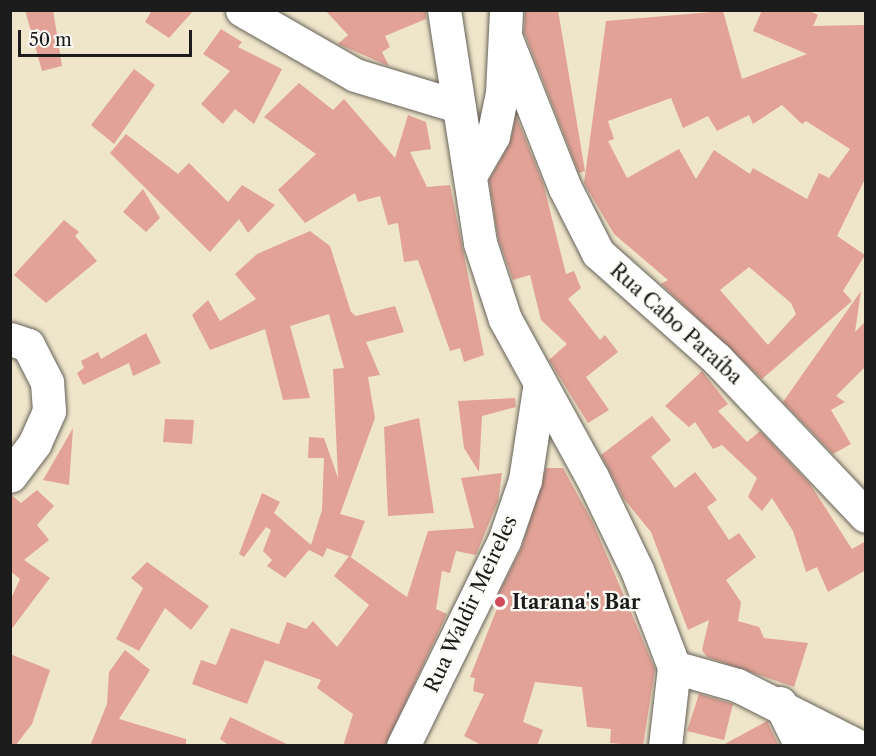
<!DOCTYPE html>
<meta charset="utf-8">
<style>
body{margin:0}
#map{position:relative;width:876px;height:756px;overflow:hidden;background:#efe5ca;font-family:"Libre Caslon Text",serif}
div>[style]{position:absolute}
.building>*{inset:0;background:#e2a297}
.roads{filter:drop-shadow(0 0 2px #666259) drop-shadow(0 0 2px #666259)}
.minor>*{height:33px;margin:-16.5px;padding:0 16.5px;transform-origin:16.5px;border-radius:16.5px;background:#fff}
.dots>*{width:16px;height:16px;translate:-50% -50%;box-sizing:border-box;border:3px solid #fdfcf7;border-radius:50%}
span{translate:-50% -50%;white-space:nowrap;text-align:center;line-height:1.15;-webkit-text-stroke:4.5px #fdfcf7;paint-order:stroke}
.street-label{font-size:20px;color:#1c1c1c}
.poi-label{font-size:20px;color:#1c1c1c;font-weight:700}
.left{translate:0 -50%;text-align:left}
.frame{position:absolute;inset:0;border:12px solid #1c1c1c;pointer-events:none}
.scale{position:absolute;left:18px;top:30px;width:174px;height:27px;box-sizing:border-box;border:3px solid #1c1c1c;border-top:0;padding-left:8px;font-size:18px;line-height:21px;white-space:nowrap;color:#1c1c1c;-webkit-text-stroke:4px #fdfcf7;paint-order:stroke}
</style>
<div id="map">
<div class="building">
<i style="clip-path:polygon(25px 10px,53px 10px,62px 66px,42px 71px)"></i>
<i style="clip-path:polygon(152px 10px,194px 10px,169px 38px,145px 22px)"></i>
<i style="clip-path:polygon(325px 10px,426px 10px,426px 19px,385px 36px,390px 47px,382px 52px,389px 66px,338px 44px,348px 35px)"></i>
<i style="clip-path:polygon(525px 10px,558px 10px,585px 171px,579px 173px,524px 32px)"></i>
<i style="clip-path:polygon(evenodd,762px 10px,807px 10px,818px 15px,813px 26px,864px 25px,866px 88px,866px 177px,837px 236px,865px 255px,843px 291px,852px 301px,762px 379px,661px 284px,668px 280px,614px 234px,584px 183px,606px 21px,723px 11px,742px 79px,807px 54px,753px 31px,762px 10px,671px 98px,683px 128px,708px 116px,717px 131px,749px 115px,753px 124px,782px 105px,802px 124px,806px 121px,850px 149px,829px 178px,819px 173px,807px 199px,753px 168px,750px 174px,714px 150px,696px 179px,679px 149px,627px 178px,608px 141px,614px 139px,608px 121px,671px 98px,762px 10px,749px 267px,791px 303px,796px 314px,768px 345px,720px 290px,749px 267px)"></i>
<i style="clip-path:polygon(221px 29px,242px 42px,238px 47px,282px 69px,254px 124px,235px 109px,223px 124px,201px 104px,230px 71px,203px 54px)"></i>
<i style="clip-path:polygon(134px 69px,155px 85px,114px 144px,91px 125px)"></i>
<i style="clip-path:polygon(299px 83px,333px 110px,344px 99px,395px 158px,408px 115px,426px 122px,431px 149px,410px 152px,427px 187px,450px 185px,484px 355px,464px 362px,460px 348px,450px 351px,418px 260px,404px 262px,398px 223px,388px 225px,380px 196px,358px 202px,355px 193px,305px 223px,278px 190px,316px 154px,264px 117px)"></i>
<i style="clip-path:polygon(516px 116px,543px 183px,566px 274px,574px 271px,581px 288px,568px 299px,600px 340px,605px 335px,618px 352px,586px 377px,609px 410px,588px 423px,549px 360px,567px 344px,541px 320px,530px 275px,513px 280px,498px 238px,489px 180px,509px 145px)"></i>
<i style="clip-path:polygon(126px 134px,178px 174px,189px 163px,228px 202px,242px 185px,275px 205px,248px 233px,239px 219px,210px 252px,110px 153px)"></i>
<i style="clip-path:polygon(143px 189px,160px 218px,146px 232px,123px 212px)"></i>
<i style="clip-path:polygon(64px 220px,79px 232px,75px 236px,97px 261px,46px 303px,14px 275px)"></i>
<i style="clip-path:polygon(310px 231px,330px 246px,351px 312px,356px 316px,395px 306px,404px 332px,366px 342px,380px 375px,368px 377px,375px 418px,340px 514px,365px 521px,351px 557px,327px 548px,323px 557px,309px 550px,285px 578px,267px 566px,272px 560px,263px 551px,271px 530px,266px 527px,244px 557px,239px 554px,262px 493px,280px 502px,274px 513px,311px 545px,322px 510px,324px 458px,308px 458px,309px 437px,324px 438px,338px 478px,333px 369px,344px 368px,329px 314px,290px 326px,310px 398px,283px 400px,265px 329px,210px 350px,192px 315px,208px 300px,220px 321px,256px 299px,235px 274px,257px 254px)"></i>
<i style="clip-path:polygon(861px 291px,855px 332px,866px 321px,866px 366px,836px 396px,845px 402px,831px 410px,851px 444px,833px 454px,783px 402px)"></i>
<i style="clip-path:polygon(146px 333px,161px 363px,133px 376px,129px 363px,83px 385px,77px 373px,84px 368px,81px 361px,98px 352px,101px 359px)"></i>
<i style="clip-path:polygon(702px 371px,728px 404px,718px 411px,747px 442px,760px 431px,810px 484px,852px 549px,866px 541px,866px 570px,828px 592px,817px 567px,806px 572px,793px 531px,772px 498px,762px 511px,748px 497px,757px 478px,722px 445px,713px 449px,695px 422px,689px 427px,665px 406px)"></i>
<i style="clip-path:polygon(515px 398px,516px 407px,482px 416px,479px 472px,464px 448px,458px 401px)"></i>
<i style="clip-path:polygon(652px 416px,671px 440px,651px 457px,675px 488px,695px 472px,717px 500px,707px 507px,729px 540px,739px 533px,756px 557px,726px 580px,741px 602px,738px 621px,759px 627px,764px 638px,808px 643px,794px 687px,707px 657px,702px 650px,709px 620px,688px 630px,651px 532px,624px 499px,601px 455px)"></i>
<i style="clip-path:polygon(419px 418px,434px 513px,388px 516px,384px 427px)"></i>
<i style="clip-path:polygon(165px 419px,194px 420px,192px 444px,163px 442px)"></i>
<i style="clip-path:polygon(73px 428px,69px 485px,43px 480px)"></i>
<i style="clip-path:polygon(546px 468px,563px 468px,593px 523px,655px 669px,643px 746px,610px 743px,611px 729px,587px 727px,582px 687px,535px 682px,523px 722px,543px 730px,537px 746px,483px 746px,464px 736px,484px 694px,473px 691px,475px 678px,470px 677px,498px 606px,493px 605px,522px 547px)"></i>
<i style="clip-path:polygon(502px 473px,498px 501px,476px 555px,456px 551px,450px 573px,442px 571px,436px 609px,447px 614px,385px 746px,343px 746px,353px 714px,317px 688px,321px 680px,265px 660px,247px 704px,192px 684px,201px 660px,216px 665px,231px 628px,279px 644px,287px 622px,306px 629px,313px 621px,337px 647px,369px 605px,334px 576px,349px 556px,407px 597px,428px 531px,474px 528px,461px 478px)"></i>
<i style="clip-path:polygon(37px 490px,54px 506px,37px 525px,49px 540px,24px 560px,50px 578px,10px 631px,10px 601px,20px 579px,10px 571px,10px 494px,21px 503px)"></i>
<i style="clip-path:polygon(147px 562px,209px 606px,191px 630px,165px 608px,139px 651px,116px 639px,143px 588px,131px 578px)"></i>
<i style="clip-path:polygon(125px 650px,150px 670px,119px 719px,186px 739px,186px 746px,90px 746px,107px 704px,109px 672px)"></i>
<i style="clip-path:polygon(10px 654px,50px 670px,32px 724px,15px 746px,10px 746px)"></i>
<i style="clip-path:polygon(699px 694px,733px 704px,724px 740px,687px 731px)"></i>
<i style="clip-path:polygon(230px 717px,291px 746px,230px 746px,220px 739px)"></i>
<i style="clip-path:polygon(767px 721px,779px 746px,721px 746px)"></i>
</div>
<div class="roads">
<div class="minor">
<i style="left:242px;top:10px;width:130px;rotate:29.9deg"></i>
<i style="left:355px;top:75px;width:108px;rotate:16.8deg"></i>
<i style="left:444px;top:10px;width:236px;rotate:81.2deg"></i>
<i style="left:480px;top:243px;width:80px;rotate:71.8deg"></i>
<i style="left:505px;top:319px;width:180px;rotate:61.2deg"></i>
<i style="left:592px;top:477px;width:103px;rotate:64.2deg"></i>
<i style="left:637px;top:570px;width:104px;rotate:69.1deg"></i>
<i style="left:674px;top:667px;width:80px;rotate:96.5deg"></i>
<i style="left:505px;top:36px;width:163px;rotate:68.5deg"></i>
<i style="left:565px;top:188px;width:73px;rotate:63.1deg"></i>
<i style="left:598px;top:253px;width:159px;rotate:41.7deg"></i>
<i style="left:717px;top:359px;width:216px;rotate:46.5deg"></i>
<i style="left:471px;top:174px;width:44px;rotate:-59.9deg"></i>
<i style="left:493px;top:136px;width:44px;rotate:-78.2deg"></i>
<i style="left:502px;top:93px;width:83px;rotate:-87.2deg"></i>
<i style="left:10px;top:339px;width:19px;rotate:18deg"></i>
<i style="left:28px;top:345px;width:42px;rotate:62.8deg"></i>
<i style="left:47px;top:382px;width:29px;rotate:86deg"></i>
<i style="left:49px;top:411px;width:35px;rotate:114deg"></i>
<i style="left:35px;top:443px;width:41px;rotate:127.1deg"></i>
<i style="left:674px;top:667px;width:66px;rotate:15.9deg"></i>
<i style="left:737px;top:685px;width:136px;rotate:26.8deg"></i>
<i style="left:780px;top:703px;width:48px;rotate:64deg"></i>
<i style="left:403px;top:746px;width:229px;rotate:-63.8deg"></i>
<i style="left:504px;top:541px;width:65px;rotate:-71deg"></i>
<i style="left:525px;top:480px;width:93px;rotate:-81.3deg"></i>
</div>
</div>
<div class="dots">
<i style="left:500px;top:602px;background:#d1495b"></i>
</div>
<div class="street-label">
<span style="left:676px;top:324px;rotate:42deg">Rua Cabo Paraíba</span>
<span style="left:471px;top:604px;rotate:-65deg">Rua Waldir Meireles</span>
</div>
<div class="poi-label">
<span class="left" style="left:512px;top:602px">Itarana's Bar</span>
</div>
<div class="frame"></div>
<div class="scale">50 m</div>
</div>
